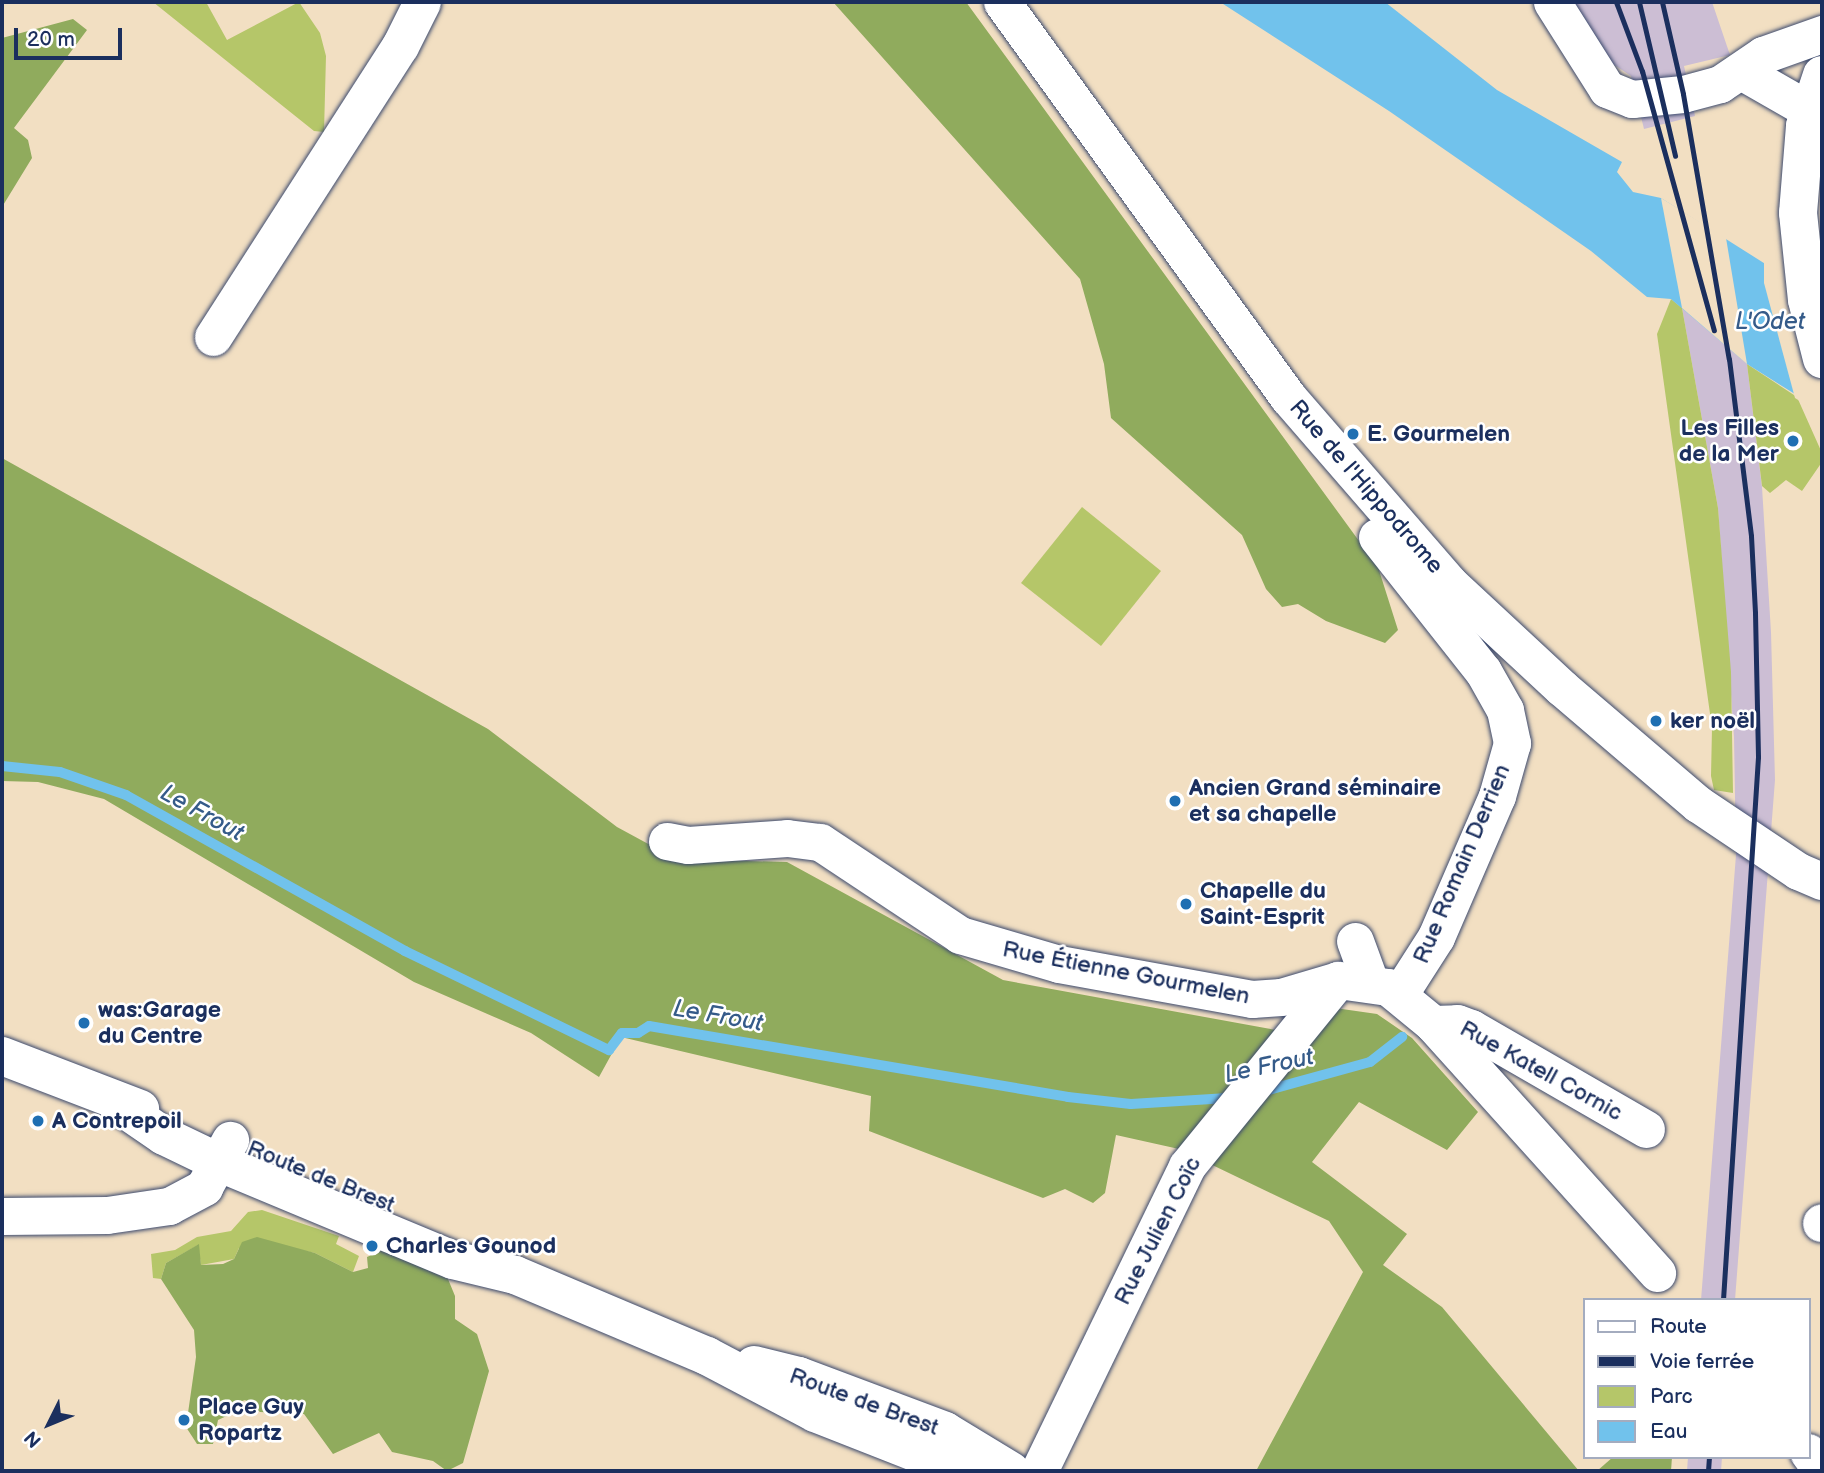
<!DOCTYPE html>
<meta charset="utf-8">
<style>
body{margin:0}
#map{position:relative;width:1824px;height:1473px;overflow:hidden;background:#f2dfc2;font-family:"Balsamiq Sans",sans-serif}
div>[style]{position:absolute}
.industrial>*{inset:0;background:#ccbed4}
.green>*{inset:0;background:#b5c669}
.forest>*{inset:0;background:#90ab5d}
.water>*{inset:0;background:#71c2ec}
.pier>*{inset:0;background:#f2dfc2}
.stream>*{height:10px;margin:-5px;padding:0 5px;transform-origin:5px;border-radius:5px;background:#71c2ec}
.roads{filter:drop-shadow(0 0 2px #3b496d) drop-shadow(0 0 2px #3b496d)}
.street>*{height:37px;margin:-18.5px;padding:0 18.5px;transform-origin:18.5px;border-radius:18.5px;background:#fff}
.secondary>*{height:38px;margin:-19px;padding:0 19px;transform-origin:19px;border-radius:19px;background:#fff}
.rail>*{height:5px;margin:-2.5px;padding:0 2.5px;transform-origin:2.5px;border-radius:2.5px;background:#1b2f5e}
.dots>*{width:19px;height:19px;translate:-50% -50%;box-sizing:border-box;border:4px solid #fff;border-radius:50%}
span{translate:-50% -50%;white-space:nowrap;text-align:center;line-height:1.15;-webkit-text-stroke:5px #fff;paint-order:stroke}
.poi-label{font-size:23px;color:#1b2f5e;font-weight:700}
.right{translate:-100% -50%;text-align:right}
.left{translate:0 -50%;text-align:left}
.street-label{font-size:23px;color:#1b2f5e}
.water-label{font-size:24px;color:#355b89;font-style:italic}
.frame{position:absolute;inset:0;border:4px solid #1b2f5e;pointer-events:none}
.legend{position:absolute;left:1583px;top:1298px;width:228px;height:161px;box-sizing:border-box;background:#fff;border:2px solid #a4acbf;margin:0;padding:9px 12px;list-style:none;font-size:21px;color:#1b2f5e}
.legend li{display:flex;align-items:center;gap:14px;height:35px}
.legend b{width:35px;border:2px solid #a4acbf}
.north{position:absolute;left:14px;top:1389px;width:70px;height:70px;-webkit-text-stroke:5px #fff;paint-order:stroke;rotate:227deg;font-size:19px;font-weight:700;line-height:28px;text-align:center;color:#1b2f5e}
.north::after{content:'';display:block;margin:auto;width:24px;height:32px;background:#1b2f5e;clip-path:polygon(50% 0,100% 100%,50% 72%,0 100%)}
.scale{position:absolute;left:14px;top:28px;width:108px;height:32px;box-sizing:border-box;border:4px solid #1b2f5e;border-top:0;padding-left:9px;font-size:21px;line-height:24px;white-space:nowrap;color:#1b2f5e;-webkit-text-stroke:5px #fff;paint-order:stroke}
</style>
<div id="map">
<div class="industrial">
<i style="clip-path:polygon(1571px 2px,1712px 2px,1730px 55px,1684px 66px,1695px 116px,1644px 129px,1631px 76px,1607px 60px)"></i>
<i style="clip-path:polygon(1682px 308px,1747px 364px,1762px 487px,1771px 632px,1775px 780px,1735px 1300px,1701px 1300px,1736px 855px,1734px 737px,1718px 508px)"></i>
<i style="clip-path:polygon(1688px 1457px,1722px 1457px,1721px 1471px,1687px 1471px)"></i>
</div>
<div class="green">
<i style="clip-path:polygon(153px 2px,206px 2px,227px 40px,299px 2px,320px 33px,326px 56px,324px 132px,314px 131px)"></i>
<i style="clip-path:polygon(1671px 299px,1682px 308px,1718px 508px,1731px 672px,1733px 793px,1714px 790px,1711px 776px,1712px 728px,1657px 334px)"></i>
<i style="clip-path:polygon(1747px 364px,1797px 397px,1822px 453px,1822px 462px,1802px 491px,1786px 480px,1770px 493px,1762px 486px)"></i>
<i style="clip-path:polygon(1082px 507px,1161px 571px,1101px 646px,1021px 583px)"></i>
<i style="clip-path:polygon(262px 1210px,339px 1236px,336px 1244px,359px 1256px,353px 1272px,315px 1253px,281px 1246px,239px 1248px,234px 1259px,201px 1265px,198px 1245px,166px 1263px,161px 1279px,153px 1278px,151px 1254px,175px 1250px,197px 1237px,231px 1231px,248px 1212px)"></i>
</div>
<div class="forest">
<i style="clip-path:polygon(833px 2px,966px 2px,1378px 567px,1398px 630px,1385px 643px,1326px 621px,1298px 604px,1282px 607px,1266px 589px,1242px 535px,1111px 418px,1104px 364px,1080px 279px)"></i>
<i style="clip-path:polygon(73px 19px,87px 30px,14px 128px,28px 140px,32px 158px,2px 207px,2px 38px)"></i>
<i style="clip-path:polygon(2px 458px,488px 729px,617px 827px,676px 859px,787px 862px,1003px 980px,1292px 1033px,1335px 1008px,1377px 1014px,1412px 1038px,1478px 1112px,1447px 1150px,1359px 1102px,1312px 1162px,1407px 1234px,1383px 1265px,1442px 1307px,1579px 1471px,1256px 1471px,1363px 1272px,1329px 1221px,1179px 1149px,1116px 1135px,1105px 1193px,1093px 1203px,1065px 1189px,1043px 1198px,869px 1131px,871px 1096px,621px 1037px,599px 1077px,531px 1033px,414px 982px,104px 799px,38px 782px,2px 781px)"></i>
<i style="clip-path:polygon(257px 1237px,315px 1253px,353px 1272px,368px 1268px,367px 1257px,383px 1250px,448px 1279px,455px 1296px,455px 1319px,477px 1334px,489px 1371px,463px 1463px,447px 1471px,433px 1461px,392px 1452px,379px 1433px,333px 1454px,304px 1414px,260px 1412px,245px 1400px,237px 1403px,233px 1413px,218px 1420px,213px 1444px,197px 1444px,186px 1427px,196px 1357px,194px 1330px,161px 1279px,166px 1263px,199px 1244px,201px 1265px,223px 1264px,234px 1259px,242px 1242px)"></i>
<i style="clip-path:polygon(1613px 1457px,1672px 1457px,1671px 1471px,1597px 1471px)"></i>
</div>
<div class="water">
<i style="clip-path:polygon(1220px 2px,1385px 2px,1497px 90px,1622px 162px,1617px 172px,1633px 192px,1661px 198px,1805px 289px,1822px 411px,1747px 364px,1671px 299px,1647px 297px,1591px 251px,1389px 111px)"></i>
</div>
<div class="pier">
<i style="clip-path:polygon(1661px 198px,1726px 238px,1747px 364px,1682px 308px)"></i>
<i style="clip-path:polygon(1764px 260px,1822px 304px,1822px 415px,1795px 398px,1764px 283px)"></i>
</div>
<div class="stream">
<i style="left:2px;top:766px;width:58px;rotate:5.9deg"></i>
<i style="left:60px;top:772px;width:70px;rotate:19.2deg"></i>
<i style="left:126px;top:795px;width:320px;rotate:29.2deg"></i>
<i style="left:405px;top:951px;width:227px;rotate:25.9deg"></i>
<i style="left:609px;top:1050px;width:21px;rotate:-53deg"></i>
<i style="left:622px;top:1033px;width:16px"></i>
<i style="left:638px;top:1033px;width:13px;rotate:-32deg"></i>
<i style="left:649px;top:1026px;width:425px;rotate:9.6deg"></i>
<i style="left:1068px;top:1097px;width:63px;rotate:6.3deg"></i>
<i style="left:1131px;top:1104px;width:97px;rotate:-3.5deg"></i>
<i style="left:1261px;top:1092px;width:113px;rotate:-15.4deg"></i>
<i style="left:1370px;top:1062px;width:41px;rotate:-38deg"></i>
</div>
<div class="roads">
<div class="street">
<i style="left:1002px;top:2px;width:488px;rotate:54.1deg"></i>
<i style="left:1288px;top:397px;width:246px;rotate:49.1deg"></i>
<i style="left:1449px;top:583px;width:154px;rotate:42.9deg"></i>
<i style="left:1562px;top:688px;width:179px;rotate:40.5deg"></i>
<i style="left:1698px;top:804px;width:120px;rotate:33.8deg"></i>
<i style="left:1798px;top:871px;width:26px;rotate:23deg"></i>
<i style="left:1552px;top:2px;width:103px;rotate:57.7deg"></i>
<i style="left:1607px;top:89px;width:27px;rotate:22deg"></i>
<i style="left:1632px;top:99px;width:51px;rotate:-5.6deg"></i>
<i style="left:1683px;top:94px;width:38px;rotate:-15deg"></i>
<i style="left:1720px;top:84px;width:52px;rotate:-34deg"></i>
<i style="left:1763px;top:55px;width:63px;rotate:-19.6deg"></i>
<i style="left:1741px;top:71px;width:78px;rotate:29.8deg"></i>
<i style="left:213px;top:337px;width:346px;rotate:-57.3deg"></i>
<i style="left:400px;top:46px;width:49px;rotate:-63.4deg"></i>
<i style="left:1377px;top:537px;width:171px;rotate:51.7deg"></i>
<i style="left:1483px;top:671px;width:45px;rotate:60.6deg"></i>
<i style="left:1505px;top:710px;width:34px;rotate:78deg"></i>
<i style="left:1512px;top:743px;width:55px;rotate:105.8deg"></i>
<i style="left:1497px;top:796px;width:154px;rotate:113.4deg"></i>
<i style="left:1436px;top:937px;width:67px;rotate:122.7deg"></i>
<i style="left:667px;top:841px;width:21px;rotate:11deg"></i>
<i style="left:688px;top:845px;width:99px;rotate:-4deg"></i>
<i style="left:787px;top:838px;width:33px;rotate:7deg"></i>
<i style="left:820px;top:842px;width:168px;rotate:33.6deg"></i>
<i style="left:960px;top:935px;width:103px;rotate:16.3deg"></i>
<i style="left:1059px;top:964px;width:196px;rotate:10.3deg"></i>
<i style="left:1252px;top:999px;width:29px;rotate:-4deg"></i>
<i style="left:1281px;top:997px;width:59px;rotate:-16.6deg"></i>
<i style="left:1338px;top:980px;width:50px;rotate:8deg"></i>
<i style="left:1388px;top:987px;width:58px;rotate:39.4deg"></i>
<i style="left:1433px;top:1024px;width:335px;rotate:48deg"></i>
<i style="left:1355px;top:941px;width:44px;rotate:69.9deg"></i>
<i style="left:1433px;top:1024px;width:24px;rotate:-2deg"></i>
<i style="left:1457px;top:1023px;width:15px;rotate:20deg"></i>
<i style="left:1471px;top:1028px;width:202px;rotate:30deg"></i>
<i style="left:2px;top:1216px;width:105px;rotate:-0.5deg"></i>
<i style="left:107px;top:1215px;width:63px;rotate:-8.3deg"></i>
<i style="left:169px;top:1206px;width:40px;rotate:-28deg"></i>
<i style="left:204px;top:1187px;width:54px;rotate:-61deg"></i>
<i style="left:1821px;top:1223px;width:1px;rotate:-45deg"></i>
<i style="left:1808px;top:1452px;width:24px;rotate:54deg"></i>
<i style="left:1039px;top:1471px;width:339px;rotate:-64.1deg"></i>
<i style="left:1187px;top:1166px;width:240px;rotate:-50.9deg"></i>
</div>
<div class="secondary">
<i style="left:1822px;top:75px;width:54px;rotate:108.4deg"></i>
<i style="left:1805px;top:126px;width:87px;rotate:94.6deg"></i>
<i style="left:1798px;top:213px;width:87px;rotate:84.1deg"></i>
<i style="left:1807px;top:300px;width:61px;rotate:75.7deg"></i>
<i style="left:2px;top:1056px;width:148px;rotate:21deg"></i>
<i style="left:116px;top:1103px;width:58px;rotate:34.5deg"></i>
<i style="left:164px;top:1136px;width:62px;rotate:25.7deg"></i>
<i style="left:220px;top:1163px;width:252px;rotate:22.6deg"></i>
<i style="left:453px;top:1260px;width:64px;rotate:13.6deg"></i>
<i style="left:515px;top:1275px;width:208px;rotate:22.9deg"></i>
<i style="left:707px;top:1356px;width:122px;rotate:27.8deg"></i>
<i style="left:815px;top:1413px;width:159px;rotate:21.4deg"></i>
<i style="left:754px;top:1365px;width:46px;rotate:13.7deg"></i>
<i style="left:799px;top:1376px;width:156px;rotate:20.6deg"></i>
<i style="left:945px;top:1431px;width:77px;rotate:31.2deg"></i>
</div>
</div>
<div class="rail">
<i style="left:1616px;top:2px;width:74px;rotate:69.4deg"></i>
<i style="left:1642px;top:71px;width:269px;rotate:74.5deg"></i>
<i style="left:1639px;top:2px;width:158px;rotate:76.8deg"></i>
<i style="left:1662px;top:2px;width:94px;rotate:77.1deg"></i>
<i style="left:1683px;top:94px;width:269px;rotate:80.2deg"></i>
<i style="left:1729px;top:359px;width:178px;rotate:82.9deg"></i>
<i style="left:1751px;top:536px;width:77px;rotate:87deg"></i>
<i style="left:1755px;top:613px;width:144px;rotate:88.8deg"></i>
<i style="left:1758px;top:757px;width:544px;rotate:93.69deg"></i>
<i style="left:1708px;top:1471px;width:14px;rotate:-86deg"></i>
</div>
<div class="dots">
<i style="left:1353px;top:434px;background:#1f6fb2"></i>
<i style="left:1793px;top:441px;background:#1f6fb2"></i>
<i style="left:1656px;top:721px;background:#1f6fb2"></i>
<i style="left:1175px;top:801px;background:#1f6fb2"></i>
<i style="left:1186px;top:904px;background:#1f6fb2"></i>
<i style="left:84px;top:1023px;background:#1f6fb2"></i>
<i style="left:38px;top:1121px;background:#1f6fb2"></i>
<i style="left:372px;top:1246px;background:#1f6fb2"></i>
<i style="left:184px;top:1420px;background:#1f6fb2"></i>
</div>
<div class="poi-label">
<span class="right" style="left:1779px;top:441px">Les Filles<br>de la Mer</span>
<span class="left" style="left:1367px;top:434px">E. Gourmelen</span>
<span class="left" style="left:1670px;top:721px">ker noël</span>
<span class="left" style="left:1189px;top:801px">Ancien Grand séminaire<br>et sa chapelle</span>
<span class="left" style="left:1200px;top:904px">Chapelle du<br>Saint-Esprit</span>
<span class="left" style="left:98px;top:1023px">was:Garage<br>du Centre</span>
<span class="left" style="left:52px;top:1121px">A Contrepoil</span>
<span class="left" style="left:386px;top:1246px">Charles Gounod</span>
<span class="left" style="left:198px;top:1420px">Place Guy<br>Ropartz</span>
</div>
<div class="street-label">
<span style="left:1366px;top:487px;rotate:49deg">Rue de l'Hippodrome</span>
<span style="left:1462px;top:864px;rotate:-67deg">Rue Romain Derrien</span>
<span style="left:1126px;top:973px;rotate:11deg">Rue Étienne Gourmelen</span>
<span style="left:1541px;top:1071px;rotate:29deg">Rue Katell Cornic</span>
<span style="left:321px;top:1177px;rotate:22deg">Route de Brest</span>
<span style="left:1158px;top:1231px;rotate:-63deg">Rue Julien Coïc</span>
<span style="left:864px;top:1402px;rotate:20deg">Route de Brest</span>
</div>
<div class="water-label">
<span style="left:1770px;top:322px">L'Odet</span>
<span style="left:202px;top:813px;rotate:29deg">Le Frout</span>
<span style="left:718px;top:1016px;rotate:10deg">Le Frout</span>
<span style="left:1269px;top:1066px;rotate:-12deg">Le Frout</span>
</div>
<div class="frame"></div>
<ul class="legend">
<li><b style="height:9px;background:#fff"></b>Route</li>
<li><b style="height:9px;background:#1b2f5e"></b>Voie ferrée</li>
<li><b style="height:19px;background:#b5c669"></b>Parc</li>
<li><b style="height:19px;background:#71c2ec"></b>Eau</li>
</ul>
<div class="north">N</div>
<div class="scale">20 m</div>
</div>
